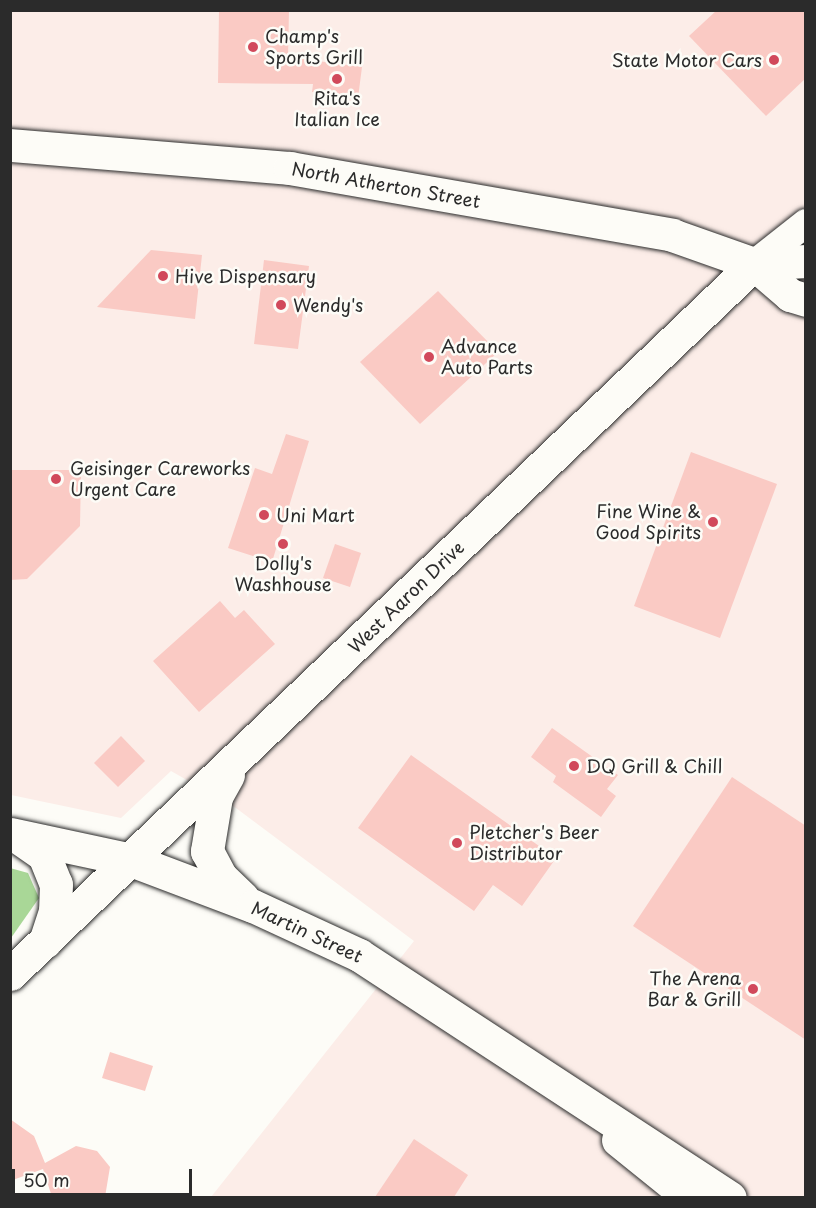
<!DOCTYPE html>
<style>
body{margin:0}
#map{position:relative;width:816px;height:1208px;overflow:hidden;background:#fdfcf7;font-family:"Playpen Sans",sans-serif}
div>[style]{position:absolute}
.built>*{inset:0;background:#fcede8}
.green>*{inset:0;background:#a9d797}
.building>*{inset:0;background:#facac4}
.roads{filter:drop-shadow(0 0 2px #2b2b2b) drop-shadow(0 0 2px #2b2b2b)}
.street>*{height:28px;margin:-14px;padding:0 14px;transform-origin:14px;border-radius:14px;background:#fdfcf7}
.secondary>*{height:33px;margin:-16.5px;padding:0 16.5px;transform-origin:16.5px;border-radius:16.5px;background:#fdfcf7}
.primary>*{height:33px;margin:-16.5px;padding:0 16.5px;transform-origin:16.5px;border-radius:16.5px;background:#fdfcf7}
.dots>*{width:16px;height:16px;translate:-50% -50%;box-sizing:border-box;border:3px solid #fdfcf7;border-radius:50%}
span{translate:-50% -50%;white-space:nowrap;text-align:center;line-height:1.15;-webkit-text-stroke:5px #fdfcf7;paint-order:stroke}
.poi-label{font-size:18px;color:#2b2b2b}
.left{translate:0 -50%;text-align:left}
.right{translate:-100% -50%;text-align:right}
.street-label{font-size:18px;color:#2b2b2b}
.frame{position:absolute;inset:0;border:12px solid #2b2b2b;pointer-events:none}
.scale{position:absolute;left:12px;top:1169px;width:180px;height:27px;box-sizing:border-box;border:3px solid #2b2b2b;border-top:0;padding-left:8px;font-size:18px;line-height:21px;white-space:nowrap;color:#2b2b2b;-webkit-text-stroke:4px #fdfcf7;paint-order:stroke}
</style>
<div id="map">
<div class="built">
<i style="clip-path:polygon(11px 11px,805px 11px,805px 1197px,211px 1197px,414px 941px,236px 808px,171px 771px,121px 818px,11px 795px)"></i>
</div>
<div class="green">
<i style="clip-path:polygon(10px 868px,28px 873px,39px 898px,11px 938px)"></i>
</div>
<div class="building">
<i style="clip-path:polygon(219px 10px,289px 10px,288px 57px,362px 67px,358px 98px,312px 92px,313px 84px,218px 83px)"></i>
<i style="clip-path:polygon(717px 10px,806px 10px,806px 78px,766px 116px,689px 36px)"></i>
<i style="clip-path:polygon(151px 250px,202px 255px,195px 319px,97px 307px)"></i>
<i style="clip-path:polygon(264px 260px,309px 266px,298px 349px,254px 344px)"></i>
<i style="clip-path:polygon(438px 291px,498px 352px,420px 424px,360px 362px)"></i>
<i style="clip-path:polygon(286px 434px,309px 441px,272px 562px,228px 548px,255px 468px,272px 474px)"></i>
<i style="clip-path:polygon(691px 452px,777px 484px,720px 638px,634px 606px)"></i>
<i style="clip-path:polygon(10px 470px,81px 470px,80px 526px,27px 579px,10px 580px)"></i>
<i style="clip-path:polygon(335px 544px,361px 553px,350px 587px,323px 578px)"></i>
<i style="clip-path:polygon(220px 601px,235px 618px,244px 610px,275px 644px,199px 712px,153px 661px)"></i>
<i style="clip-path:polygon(552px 728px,618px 775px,607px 789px,616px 796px,601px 817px,553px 782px,556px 776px,531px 757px)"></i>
<i style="clip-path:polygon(121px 736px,145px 761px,118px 787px,94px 763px)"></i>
<i style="clip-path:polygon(411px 755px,556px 858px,522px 906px,493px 885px,474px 911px,358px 828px)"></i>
<i style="clip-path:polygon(732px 777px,806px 826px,806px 1040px,633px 926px)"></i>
<i style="clip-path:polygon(110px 1052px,153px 1066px,145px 1091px,102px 1078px)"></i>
<i style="clip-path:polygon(10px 1119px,34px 1136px,45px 1163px,76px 1146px,97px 1151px,110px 1167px,105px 1197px,52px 1197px,43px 1169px,10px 1181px)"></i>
<i style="clip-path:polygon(414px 1139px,468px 1175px,454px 1197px,375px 1197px)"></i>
</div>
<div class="roads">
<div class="street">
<i style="left:754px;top:264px;width:66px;rotate:-38.3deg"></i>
</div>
<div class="secondary">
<i style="left:228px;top:775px;width:25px;rotate:119deg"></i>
<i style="left:216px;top:797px;width:55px;rotate:99.5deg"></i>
<i style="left:207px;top:851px;width:30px;rotate:62deg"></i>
<i style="left:221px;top:877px;width:30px;rotate:44deg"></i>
<i style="left:10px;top:834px;width:124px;rotate:12.1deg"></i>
<i style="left:131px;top:860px;width:130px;rotate:20.7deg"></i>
<i style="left:253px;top:906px;width:117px;rotate:24.8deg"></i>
<i style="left:359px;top:955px;width:443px;rotate:33.2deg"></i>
<i style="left:18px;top:837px;width:32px;rotate:35deg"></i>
<i style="left:44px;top:855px;width:31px;rotate:68deg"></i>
<i style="left:56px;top:884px;width:27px;rotate:92deg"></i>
<i style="left:55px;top:911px;width:32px;rotate:108deg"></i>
<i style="left:10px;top:974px;width:1028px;rotate:-43.66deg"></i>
<i style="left:618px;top:1140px;width:92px;rotate:38.9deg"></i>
</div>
<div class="primary">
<i style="left:10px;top:145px;width:281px;rotate:4.7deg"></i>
<i style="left:290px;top:168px;width:388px;rotate:9.9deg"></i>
<i style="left:672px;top:235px;width:87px;rotate:19.5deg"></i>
<i style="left:754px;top:264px;width:48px;rotate:40.7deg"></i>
<i style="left:790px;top:295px;width:17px;rotate:17deg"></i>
<i style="left:754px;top:264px;width:52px;rotate:-3.3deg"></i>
</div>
</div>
<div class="dots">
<i style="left:253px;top:47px;background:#d1495b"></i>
<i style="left:774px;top:60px;background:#d1495b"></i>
<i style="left:337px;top:79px;background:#d1495b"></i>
<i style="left:163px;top:276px;background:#d1495b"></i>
<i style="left:281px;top:305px;background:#d1495b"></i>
<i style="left:429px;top:357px;background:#d1495b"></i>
<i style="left:56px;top:479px;background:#d1495b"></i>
<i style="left:264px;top:515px;background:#d1495b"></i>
<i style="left:713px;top:522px;background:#d1495b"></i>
<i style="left:283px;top:544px;background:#d1495b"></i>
<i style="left:574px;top:766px;background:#d1495b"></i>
<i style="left:457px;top:843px;background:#d1495b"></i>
<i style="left:753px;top:989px;background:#d1495b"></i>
</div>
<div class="poi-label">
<span class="left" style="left:265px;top:47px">Champ's<br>Sports Grill</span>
<span class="right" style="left:762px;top:60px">State Motor Cars</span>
<span style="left:337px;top:109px">Rita's<br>Italian Ice</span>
<span class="left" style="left:175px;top:276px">Hive Dispensary</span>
<span class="left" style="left:293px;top:305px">Wendy's</span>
<span class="left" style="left:441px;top:357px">Advance<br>Auto Parts</span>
<span class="left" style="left:70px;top:479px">Geisinger Careworks<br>Urgent Care</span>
<span class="right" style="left:701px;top:522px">Fine Wine &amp;<br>Good Spirits</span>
<span class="left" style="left:276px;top:515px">Uni Mart</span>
<span style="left:283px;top:574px">Dolly's<br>Washhouse</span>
<span class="left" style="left:586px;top:766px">DQ Grill &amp; Chill</span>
<span class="left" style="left:469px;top:843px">Pletcher's Beer<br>Distributor</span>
<span class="right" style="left:741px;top:989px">The Arena<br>Bar &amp; Grill</span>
</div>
<div class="street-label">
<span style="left:386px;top:185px;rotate:10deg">North Atherton Street</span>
<span style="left:406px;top:597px;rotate:-44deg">West Aaron Drive</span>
<span style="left:307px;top:932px;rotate:25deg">Martin Street</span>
</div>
<div class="frame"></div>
<div class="scale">50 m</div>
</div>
